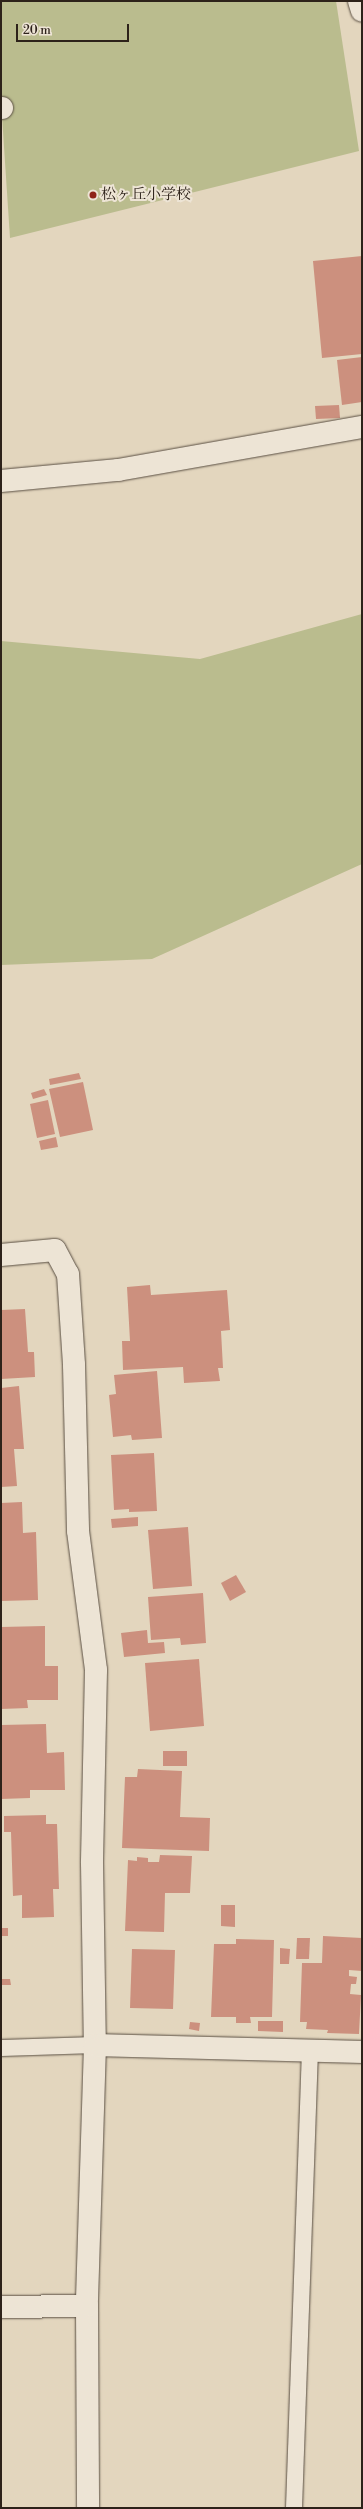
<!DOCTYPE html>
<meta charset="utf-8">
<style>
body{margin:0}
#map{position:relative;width:363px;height:2509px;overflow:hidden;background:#e3d6be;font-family:"Libre Bodoni","Noto Serif JP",serif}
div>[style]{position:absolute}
.green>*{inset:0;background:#babc8e}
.building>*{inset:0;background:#cc907e}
.roads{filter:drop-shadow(0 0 1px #5a4f43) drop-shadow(0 0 1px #5a4f43)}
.service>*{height:16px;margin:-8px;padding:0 8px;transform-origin:8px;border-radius:8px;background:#ede4d5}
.pedestrian>*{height:22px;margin:-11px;padding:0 11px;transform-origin:11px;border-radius:11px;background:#ede4d5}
.minor>*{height:22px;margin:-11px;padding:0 11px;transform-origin:11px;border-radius:11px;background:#ede4d5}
.dots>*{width:11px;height:11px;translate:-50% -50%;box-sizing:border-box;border:2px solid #ede4d5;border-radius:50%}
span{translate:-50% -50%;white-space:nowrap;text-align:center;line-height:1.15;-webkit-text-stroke:4px #ede4d5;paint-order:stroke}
.poi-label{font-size:15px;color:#2d221a}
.left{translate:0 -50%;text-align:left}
.frame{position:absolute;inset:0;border:2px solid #2d221a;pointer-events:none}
.scale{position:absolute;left:16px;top:24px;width:113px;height:18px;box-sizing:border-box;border:2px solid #2d221a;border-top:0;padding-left:5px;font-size:12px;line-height:14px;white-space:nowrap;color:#2d221a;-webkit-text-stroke:3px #ede4d5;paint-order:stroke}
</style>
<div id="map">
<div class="green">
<i style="clip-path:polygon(1px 1px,336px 1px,359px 151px,10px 238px,1px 101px)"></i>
<i style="clip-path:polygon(362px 614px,362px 864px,152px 959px,1px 965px,1px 641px,200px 659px)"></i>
</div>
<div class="building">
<i style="clip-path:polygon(362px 256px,362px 354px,322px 358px,313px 261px)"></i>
<i style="clip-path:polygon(362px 357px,362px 402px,342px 405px,337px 360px)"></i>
<i style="clip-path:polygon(339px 405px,340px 418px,316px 419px,315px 406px)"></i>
<i style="clip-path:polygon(79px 1073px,81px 1079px,50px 1085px,49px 1079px)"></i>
<i style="clip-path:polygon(83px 1082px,93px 1130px,60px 1137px,49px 1089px)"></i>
<i style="clip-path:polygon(44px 1089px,47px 1095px,33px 1099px,31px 1093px)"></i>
<i style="clip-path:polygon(48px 1100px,55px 1134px,37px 1138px,30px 1104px)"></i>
<i style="clip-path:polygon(56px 1137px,58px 1147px,41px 1150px,39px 1141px)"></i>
<i style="clip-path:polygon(150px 1285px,151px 1295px,227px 1290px,230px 1330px,221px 1331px,223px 1368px,218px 1368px,220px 1381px,184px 1383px,183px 1367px,123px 1370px,122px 1341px,130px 1341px,127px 1287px)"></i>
<i style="clip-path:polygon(25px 1309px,28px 1352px,34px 1352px,35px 1377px,1px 1379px,1px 1310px)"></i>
<i style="clip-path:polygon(157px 1371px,162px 1438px,132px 1440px,131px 1435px,113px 1437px,109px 1395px,116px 1394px,114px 1375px)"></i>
<i style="clip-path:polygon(19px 1386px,24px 1449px,14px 1449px,17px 1486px,1px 1487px,1px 1388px)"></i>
<i style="clip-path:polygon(154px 1453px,157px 1511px,129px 1512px,129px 1509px,114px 1510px,111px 1455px)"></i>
<i style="clip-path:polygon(22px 1502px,23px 1533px,36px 1532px,38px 1600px,1px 1601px,1px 1503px)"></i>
<i style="clip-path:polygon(138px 1517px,138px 1526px,112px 1528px,111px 1519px)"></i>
<i style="clip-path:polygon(188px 1527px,192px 1586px,153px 1589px,148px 1530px)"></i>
<i style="clip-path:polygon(236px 1575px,246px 1592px,230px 1601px,221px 1583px)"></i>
<i style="clip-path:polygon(203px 1593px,206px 1643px,181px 1645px,180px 1638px,151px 1640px,148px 1597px)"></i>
<i style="clip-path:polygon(45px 1626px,45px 1666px,58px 1666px,58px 1700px,27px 1700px,28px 1708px,1px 1709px,1px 1627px)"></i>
<i style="clip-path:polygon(147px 1630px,148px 1643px,164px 1642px,165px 1653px,124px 1657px,121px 1633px)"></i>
<i style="clip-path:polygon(199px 1659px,204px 1726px,150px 1731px,145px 1663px)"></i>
<i style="clip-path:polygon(46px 1724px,47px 1753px,64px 1752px,65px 1790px,30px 1790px,30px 1798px,1px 1799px,1px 1725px)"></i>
<i style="clip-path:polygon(163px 1751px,187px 1751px,187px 1766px,163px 1766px)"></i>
<i style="clip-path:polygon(138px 1769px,182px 1771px,180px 1817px,210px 1818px,209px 1851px,122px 1848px,125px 1777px,137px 1777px)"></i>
<i style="clip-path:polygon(46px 1815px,46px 1824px,57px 1824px,59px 1889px,53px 1889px,54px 1917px,22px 1918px,22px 1895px,13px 1896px,11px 1832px,4px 1832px,4px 1816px)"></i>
<i style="clip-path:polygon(160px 1855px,192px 1856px,190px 1893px,165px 1893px,164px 1932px,125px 1931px,128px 1860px,137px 1861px,137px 1857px,148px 1858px,148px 1862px,159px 1862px)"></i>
<i style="clip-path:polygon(221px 1905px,235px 1905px,235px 1927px,221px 1926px)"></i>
<i style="clip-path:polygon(1px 1928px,8px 1928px,8px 1936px,1px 1936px)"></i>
<i style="clip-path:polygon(323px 1936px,362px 1938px,362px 1971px,349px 1970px,349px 1976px,357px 1977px,356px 1984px,351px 1984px,350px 1994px,361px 1995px,359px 2034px,327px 2033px,328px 2030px,306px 2029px,307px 2022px,300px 2022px,302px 1963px,322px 1963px)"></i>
<i style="clip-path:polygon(297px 1938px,310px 1938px,309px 1959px,296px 1959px)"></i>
<i style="clip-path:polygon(236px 1939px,274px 1940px,272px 2017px,250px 2017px,251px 2023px,236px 2023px,236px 2017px,211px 2017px,214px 1944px,236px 1944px)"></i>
<i style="clip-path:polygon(280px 1948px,290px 1949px,289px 1964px,280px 1964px)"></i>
<i style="clip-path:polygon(132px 1949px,175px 1950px,173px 2009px,130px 2008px)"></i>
<i style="clip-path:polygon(1px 1979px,10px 1979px,11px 1985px,1px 1985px)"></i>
<i style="clip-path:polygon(258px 2021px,283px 2021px,283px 2032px,258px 2031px)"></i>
<i style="clip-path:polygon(190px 2022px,200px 2023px,199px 2031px,189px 2029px)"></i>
</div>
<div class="roads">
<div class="service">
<i style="left:1px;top:2048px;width:94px;rotate:-1.8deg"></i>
<i style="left:294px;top:2508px;width:457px;rotate:-88deg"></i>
</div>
<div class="pedestrian">
<i style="left:1px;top:108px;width:1px"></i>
</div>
<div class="minor">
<i style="left:359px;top:1px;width:10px;rotate:73deg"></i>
<i style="left:1px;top:481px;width:118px;rotate:-5.4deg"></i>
<i style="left:118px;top:470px;width:248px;rotate:-10deg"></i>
<i style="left:1px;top:1255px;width:54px;rotate:-5.3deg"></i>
<i style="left:55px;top:1250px;width:27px;rotate:62deg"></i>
<i style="left:68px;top:1274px;width:91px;rotate:86.2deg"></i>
<i style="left:74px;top:1365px;width:166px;rotate:88.6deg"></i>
<i style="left:78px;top:1531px;width:140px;rotate:82.6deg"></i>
<i style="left:96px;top:1670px;width:193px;rotate:91.2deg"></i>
<i style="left:92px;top:1863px;width:182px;rotate:89.1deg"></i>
<i style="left:95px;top:2045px;width:261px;rotate:91.8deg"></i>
<i style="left:87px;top:2306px;width:202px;rotate:89.7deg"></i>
<i style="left:95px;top:2045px;width:267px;rotate:1.5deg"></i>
<i style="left:1px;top:2307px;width:86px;rotate:-0.7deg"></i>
</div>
</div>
<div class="dots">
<i style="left:93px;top:195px;background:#8f2418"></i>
</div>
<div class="poi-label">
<span class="left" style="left:101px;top:195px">松ヶ丘小学校</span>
</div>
<div class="frame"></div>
<div class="scale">20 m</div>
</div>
